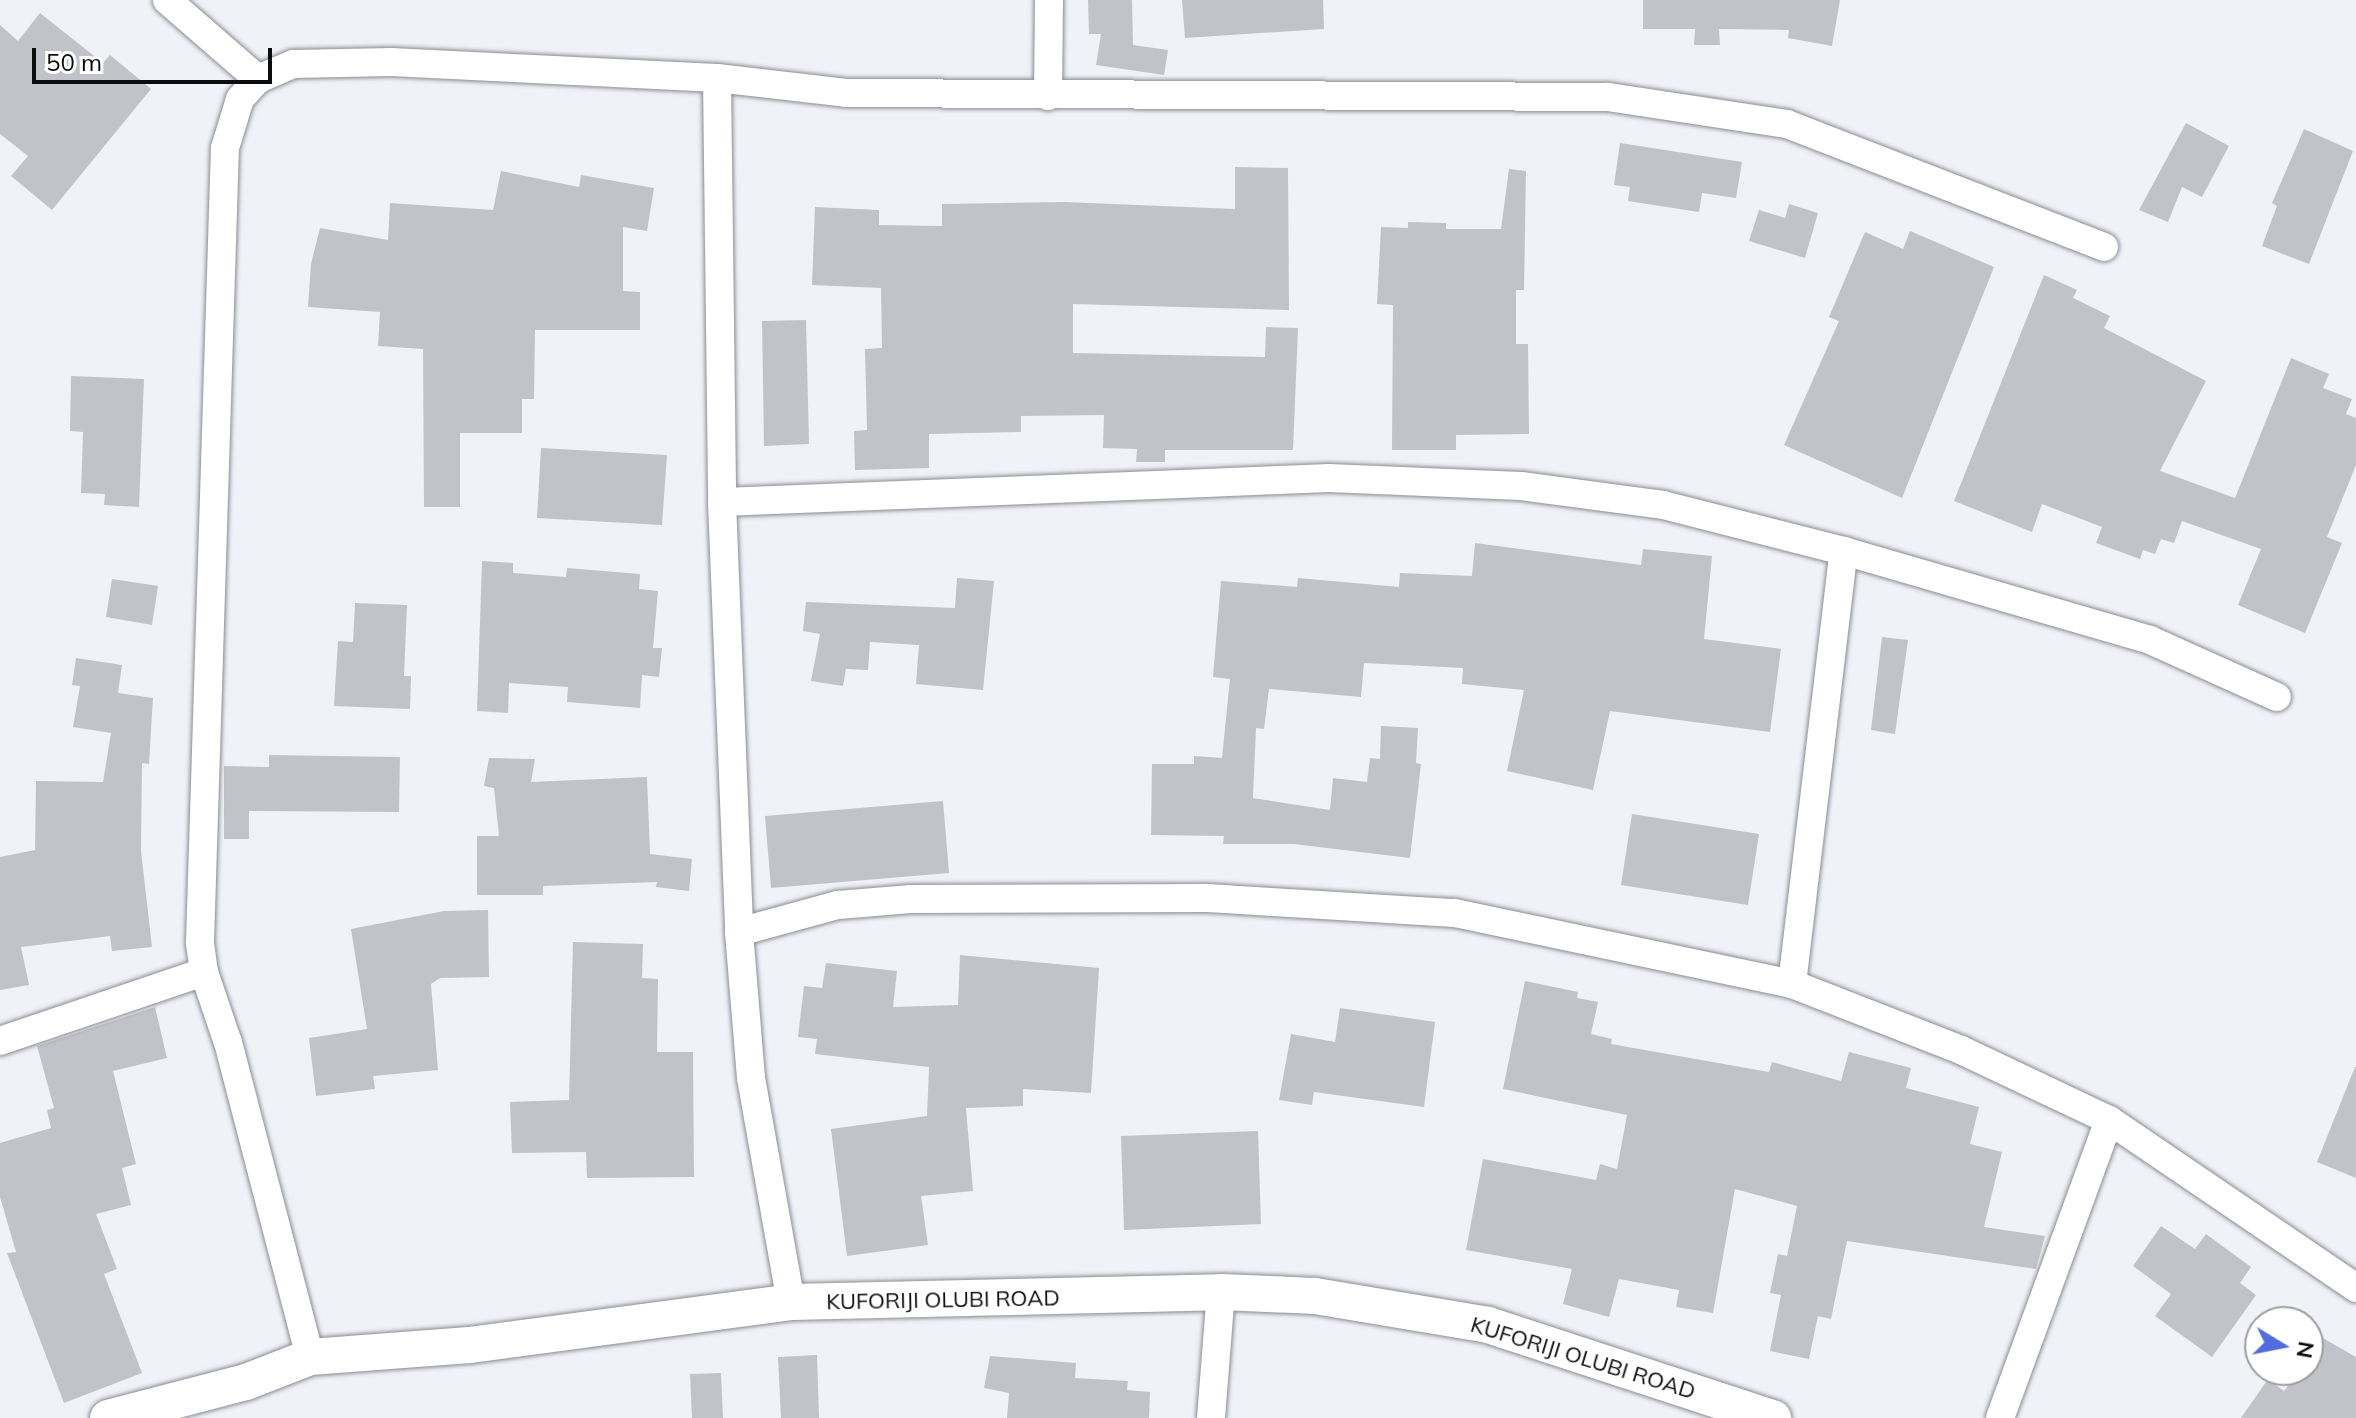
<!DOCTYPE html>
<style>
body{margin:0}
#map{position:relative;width:2356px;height:1418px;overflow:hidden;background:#f0f2f8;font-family:Mulish,sans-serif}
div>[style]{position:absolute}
.building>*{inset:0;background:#c1c3c9}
.roads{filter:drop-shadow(0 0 2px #8a8c92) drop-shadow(0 0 2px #8a8c92)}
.minor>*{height:28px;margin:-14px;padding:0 14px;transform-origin:14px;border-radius:14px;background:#fff}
.tertiary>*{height:36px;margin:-18px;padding:0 18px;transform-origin:18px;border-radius:18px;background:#fff}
span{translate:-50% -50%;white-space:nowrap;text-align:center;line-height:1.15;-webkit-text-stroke:7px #fff;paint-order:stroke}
.street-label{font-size:22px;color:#0b0c0e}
.north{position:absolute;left:2244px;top:1306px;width:80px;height:80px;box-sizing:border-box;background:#fff;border:2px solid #9d9e9f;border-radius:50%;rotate:100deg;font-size:22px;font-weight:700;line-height:32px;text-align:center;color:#0b0c0e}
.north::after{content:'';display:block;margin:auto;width:28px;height:36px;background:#516be0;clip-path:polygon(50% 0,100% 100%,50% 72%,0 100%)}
.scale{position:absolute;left:32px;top:48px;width:240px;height:36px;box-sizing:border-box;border:4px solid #0b0c0e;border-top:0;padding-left:10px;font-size:24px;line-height:28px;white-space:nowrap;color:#0b0c0e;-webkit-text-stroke:6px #fff;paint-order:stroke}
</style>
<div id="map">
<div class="building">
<i style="clip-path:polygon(1088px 0,1132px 0,1133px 45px,1168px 50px,1164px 75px,1096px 65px,1101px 34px,1089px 34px)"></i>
<i style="clip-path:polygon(1182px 0,1323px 0,1324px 29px,1185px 38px)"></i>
<i style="clip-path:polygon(1643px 0,1840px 0,1832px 46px,1788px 38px,1789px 30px,1719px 29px,1720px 45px,1694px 45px,1695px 29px,1643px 29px)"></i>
<i style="clip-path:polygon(40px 13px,103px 63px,110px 55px,151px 89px,52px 210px,11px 176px,28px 156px,0 134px,0 25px,18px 41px)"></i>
<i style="clip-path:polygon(2186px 123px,2229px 146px,2202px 197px,2182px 187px,2168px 222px,2139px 210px)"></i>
<i style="clip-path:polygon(2304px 129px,2353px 151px,2309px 264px,2262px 246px,2277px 206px,2272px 203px)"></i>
<i style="clip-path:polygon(1620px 143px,1742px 162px,1736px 198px,1702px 193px,1699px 212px,1628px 201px,1630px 187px,1614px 185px)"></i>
<i style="clip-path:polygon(1235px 167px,1288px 168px,1289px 310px,1073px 304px,1073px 353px,1265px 357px,1266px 327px,1298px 328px,1293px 450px,1165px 450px,1165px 462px,1136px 462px,1137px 449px,1103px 448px,1104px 415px,1021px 416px,1021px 432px,929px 434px,929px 468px,855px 470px,854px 431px,867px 430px,865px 349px,882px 348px,881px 288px,812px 285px,815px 207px,879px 210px,879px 225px,942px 226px,942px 204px,1065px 202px,1235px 209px)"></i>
<i style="clip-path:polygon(1509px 169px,1526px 171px,1524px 290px,1516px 290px,1516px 344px,1528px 344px,1529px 434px,1456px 435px,1456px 450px,1392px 450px,1393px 305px,1377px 304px,1381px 227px,1408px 228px,1408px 222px,1446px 223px,1446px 229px,1501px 229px)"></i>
<i style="clip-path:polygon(501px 171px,579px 187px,581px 175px,654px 188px,647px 231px,623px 227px,623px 291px,640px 292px,640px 330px,535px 330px,534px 399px,522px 399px,522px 433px,460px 433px,460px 507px,424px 507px,423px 349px,378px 346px,380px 312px,308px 307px,311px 264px,320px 228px,388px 240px,390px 203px,493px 210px)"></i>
<i style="clip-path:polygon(1789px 204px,1818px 213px,1805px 258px,1749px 241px,1759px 210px,1785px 218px)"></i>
<i style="clip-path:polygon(1910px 231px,1994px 267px,1902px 498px,1784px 445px,1839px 321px,1829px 317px,1865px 232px,1903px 249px)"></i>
<i style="clip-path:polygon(2044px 275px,2077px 290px,2073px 298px,2110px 316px,2104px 328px,2206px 381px,2160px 471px,2235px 498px,2291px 358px,2329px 374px,2323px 388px,2352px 399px,2346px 414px,2356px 418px,2356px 465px,2327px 537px,2342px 543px,2305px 633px,2238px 605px,2261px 549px,2182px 521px,2174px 543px,2161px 539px,2155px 554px,2143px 550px,2140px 559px,2096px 543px,2102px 527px,2042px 504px,2032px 532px,1954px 501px)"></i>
<i style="clip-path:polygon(806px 320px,809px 444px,764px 446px,762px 321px)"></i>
<i style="clip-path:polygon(71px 376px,144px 379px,139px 507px,104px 505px,105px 494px,81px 493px,83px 432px,70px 431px)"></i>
<i style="clip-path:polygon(541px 448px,667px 455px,662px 525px,537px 518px)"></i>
<i style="clip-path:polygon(1475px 543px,1641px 565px,1643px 549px,1712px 556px,1704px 639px,1781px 649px,1770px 732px,1610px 711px,1593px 790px,1507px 771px,1524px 690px,1462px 684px,1463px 668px,1364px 663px,1361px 697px,1269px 689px,1264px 729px,1256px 728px,1253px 798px,1330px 810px,1333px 778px,1367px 782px,1370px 758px,1380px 759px,1381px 726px,1418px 728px,1416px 763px,1421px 764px,1410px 858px,1294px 844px,1223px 844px,1224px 836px,1151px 835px,1152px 764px,1194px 764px,1194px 756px,1222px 758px,1230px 679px,1213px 677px,1221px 581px,1297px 587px,1298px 578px,1399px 587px,1400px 573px,1472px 576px)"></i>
<i style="clip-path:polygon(482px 561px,513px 563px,513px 573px,566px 577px,567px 568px,640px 574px,639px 589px,658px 591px,653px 648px,662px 648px,659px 677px,642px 675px,640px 708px,567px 702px,568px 687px,509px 683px,508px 713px,477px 711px)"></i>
<i style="clip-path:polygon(957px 578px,994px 581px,983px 690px,916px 684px,919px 645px,870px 642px,868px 670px,846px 669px,843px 686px,811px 681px,820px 634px,803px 631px,806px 602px,955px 608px)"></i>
<i style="clip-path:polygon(112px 579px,158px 586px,152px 625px,106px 617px)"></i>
<i style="clip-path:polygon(355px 603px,407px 605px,404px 676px,411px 676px,410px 709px,334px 706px,338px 641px,353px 642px)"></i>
<i style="clip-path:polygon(1882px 637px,1908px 640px,1895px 734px,1871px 730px)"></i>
<i style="clip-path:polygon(76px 658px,122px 665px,118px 693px,153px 698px,149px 764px,142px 763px,141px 851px,152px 947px,112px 951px,110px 936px,21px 947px,29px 985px,0 990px,0 857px,35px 850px,36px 781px,103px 782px,111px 733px,73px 727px,80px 686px,72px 685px)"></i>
<i style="clip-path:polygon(269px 755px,400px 757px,399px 812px,249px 811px,249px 839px,224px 839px,224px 766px,269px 767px)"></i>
<i style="clip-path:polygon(489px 758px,535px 759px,531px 782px,647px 777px,650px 854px,692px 859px,689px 891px,656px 887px,657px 882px,543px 886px,543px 895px,477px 895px,477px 836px,499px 836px,494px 788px,484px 786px)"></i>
<i style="clip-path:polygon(943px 801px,949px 873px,771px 888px,765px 816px)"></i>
<i style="clip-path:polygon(1632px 814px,1759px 834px,1748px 905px,1621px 885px)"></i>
<i style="clip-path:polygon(488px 910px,489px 977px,440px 978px,431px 984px,438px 1070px,373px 1076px,375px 1089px,316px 1096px,309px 1038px,367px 1029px,351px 929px,444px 911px)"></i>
<i style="clip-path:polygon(573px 942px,643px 944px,642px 978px,658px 979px,657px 1052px,693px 1052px,694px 1177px,587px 1178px,586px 1152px,512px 1153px,510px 1102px,569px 1100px)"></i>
<i style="clip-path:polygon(960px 955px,1099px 968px,1091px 1093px,1023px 1089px,1023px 1106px,966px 1108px,973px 1191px,921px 1196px,928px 1245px,847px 1256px,831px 1129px,927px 1116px,929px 1067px,815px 1054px,817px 1039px,798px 1037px,804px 986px,822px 988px,826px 963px,897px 971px,893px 1007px,958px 1005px)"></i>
<i style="clip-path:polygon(1525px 981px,1578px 992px,1577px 998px,1598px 1002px,1591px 1034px,1612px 1039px,1611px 1044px,1769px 1072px,1772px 1062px,1841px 1081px,1849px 1052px,1911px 1068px,1906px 1088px,1979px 1107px,1970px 1144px,2002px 1152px,1984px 1227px,2045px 1236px,2036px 1269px,1847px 1241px,1831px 1319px,1818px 1316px,1809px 1359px,1770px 1351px,1781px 1295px,1770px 1293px,1778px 1254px,1787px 1256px,1797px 1206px,1735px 1189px,1713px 1313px,1676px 1307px,1679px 1290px,1619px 1279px,1609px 1317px,1563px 1304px,1572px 1269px,1466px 1250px,1483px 1159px,1596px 1180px,1600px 1164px,1617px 1169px,1627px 1115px,1503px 1089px)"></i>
<i style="clip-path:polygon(155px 1007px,167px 1058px,113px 1071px,136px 1164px,122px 1168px,131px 1205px,96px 1214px,117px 1269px,104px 1274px,142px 1373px,64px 1403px,7px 1253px,16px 1252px,0 1197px,0 1143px,51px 1128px,47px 1110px,54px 1108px,37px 1046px)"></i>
<i style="clip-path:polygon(1340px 1008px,1435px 1022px,1424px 1107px,1314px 1092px,1312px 1105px,1279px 1100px,1291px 1034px,1335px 1042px)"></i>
<i style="clip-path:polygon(2355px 1067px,2356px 1067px,2356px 1178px,2317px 1162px)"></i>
<i style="clip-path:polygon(1258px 1131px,1261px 1224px,1124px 1230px,1121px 1136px)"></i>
<i style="clip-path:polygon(2161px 1226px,2195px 1249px,2206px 1234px,2251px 1267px,2240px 1283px,2256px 1295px,2212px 1357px,2155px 1316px,2171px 1294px,2133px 1266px)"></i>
<i style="clip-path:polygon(2321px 1337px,2356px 1357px,2356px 1418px,2241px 1418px,2268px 1379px,2284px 1391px,2299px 1370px,2308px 1370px,2308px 1356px)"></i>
<i style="clip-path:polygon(817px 1355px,819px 1418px,781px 1418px,778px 1357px)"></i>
<i style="clip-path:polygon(990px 1356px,1076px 1363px,1075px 1378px,1128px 1381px,1127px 1390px,1150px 1392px,1149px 1418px,1007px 1418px,1009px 1393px,984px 1388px)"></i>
<i style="clip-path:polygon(721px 1373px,723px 1418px,692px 1418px,690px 1374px)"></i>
</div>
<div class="roads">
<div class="minor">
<i style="left:167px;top:0;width:121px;rotate:41deg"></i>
<i style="left:717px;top:78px;width:424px;rotate:89.3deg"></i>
<i style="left:722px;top:502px;width:430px;rotate:87.7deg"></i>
<i style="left:739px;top:932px;width:146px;rotate:85.3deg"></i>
<i style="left:751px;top:1078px;width:228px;rotate:79.9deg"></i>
<i style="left:1048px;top:96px;width:96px;rotate:-89.4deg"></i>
<i style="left:722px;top:502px;width:607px;rotate:-2.26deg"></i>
<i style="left:1329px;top:478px;width:192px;rotate:2.4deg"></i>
<i style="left:1521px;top:486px;width:143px;rotate:7.6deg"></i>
<i style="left:1663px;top:505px;width:187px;rotate:14.3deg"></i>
<i style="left:1844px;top:551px;width:319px;rotate:16.2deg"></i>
<i style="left:2150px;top:640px;width:139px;rotate:24.2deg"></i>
<i style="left:739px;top:932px;width:103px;rotate:-15.3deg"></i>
<i style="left:838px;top:905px;width:73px;rotate:-4.7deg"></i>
<i style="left:911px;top:899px;width:296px;rotate:-0.2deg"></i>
<i style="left:1207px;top:898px;width:248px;rotate:3.5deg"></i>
<i style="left:1455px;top:913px;width:344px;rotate:11.9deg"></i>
<i style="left:1792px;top:984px;width:181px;rotate:21.3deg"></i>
<i style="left:1961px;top:1050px;width:164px;rotate:25.3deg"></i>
<i style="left:2109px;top:1120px;width:299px;rotate:34.2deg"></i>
<i style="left:1792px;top:984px;width:436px;rotate:-83.2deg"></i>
<i style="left:0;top:1041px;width:215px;rotate:-18.7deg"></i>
<i style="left:310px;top:1357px;width:325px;rotate:-104.6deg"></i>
<i style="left:228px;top:1043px;width:75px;rotate:-108.7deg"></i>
<i style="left:204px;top:972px;width:30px;rotate:-98deg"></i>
<i style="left:200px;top:942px;width:794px;rotate:-88.2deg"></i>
<i style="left:225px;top:148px;width:51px;rotate:-73deg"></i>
<i style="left:240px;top:99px;width:27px;rotate:-48deg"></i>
<i style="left:258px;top:79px;width:38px;rotate:-23deg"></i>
<i style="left:293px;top:64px;width:98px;rotate:-1.2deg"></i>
<i style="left:391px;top:62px;width:326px;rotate:2.8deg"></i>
<i style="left:717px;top:78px;width:130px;rotate:6.6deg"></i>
<i style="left:846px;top:93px;width:762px;rotate:0.3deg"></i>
<i style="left:1608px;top:97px;width:181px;rotate:8.6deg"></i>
<i style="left:1787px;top:124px;width:340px;rotate:21.2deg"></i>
<i style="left:1211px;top:1418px;width:126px;rotate:-85.5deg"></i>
<i style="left:2000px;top:1418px;width:317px;rotate:-69.9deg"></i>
</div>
<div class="tertiary">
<i style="left:108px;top:1418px;width:143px;rotate:-14.6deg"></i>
<i style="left:246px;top:1382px;width:69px;rotate:-21.3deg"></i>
<i style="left:310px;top:1357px;width:160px;rotate:-4.3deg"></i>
<i style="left:470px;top:1345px;width:324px;rotate:-7.6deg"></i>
<i style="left:791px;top:1302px;width:430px;rotate:-1.3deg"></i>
<i style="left:1221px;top:1292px;width:94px;rotate:2.4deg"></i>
<i style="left:1315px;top:1296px;width:175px;rotate:9.5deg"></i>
<i style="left:1488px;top:1325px;width:300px;rotate:18.1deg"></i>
</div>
</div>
<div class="street-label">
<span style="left:943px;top:1300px;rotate:-1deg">KUFORIJI OLUBI ROAD</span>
<span style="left:1583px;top:1358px;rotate:17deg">KUFORIJI OLUBI ROAD</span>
</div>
<div class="north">N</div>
<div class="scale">50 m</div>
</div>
